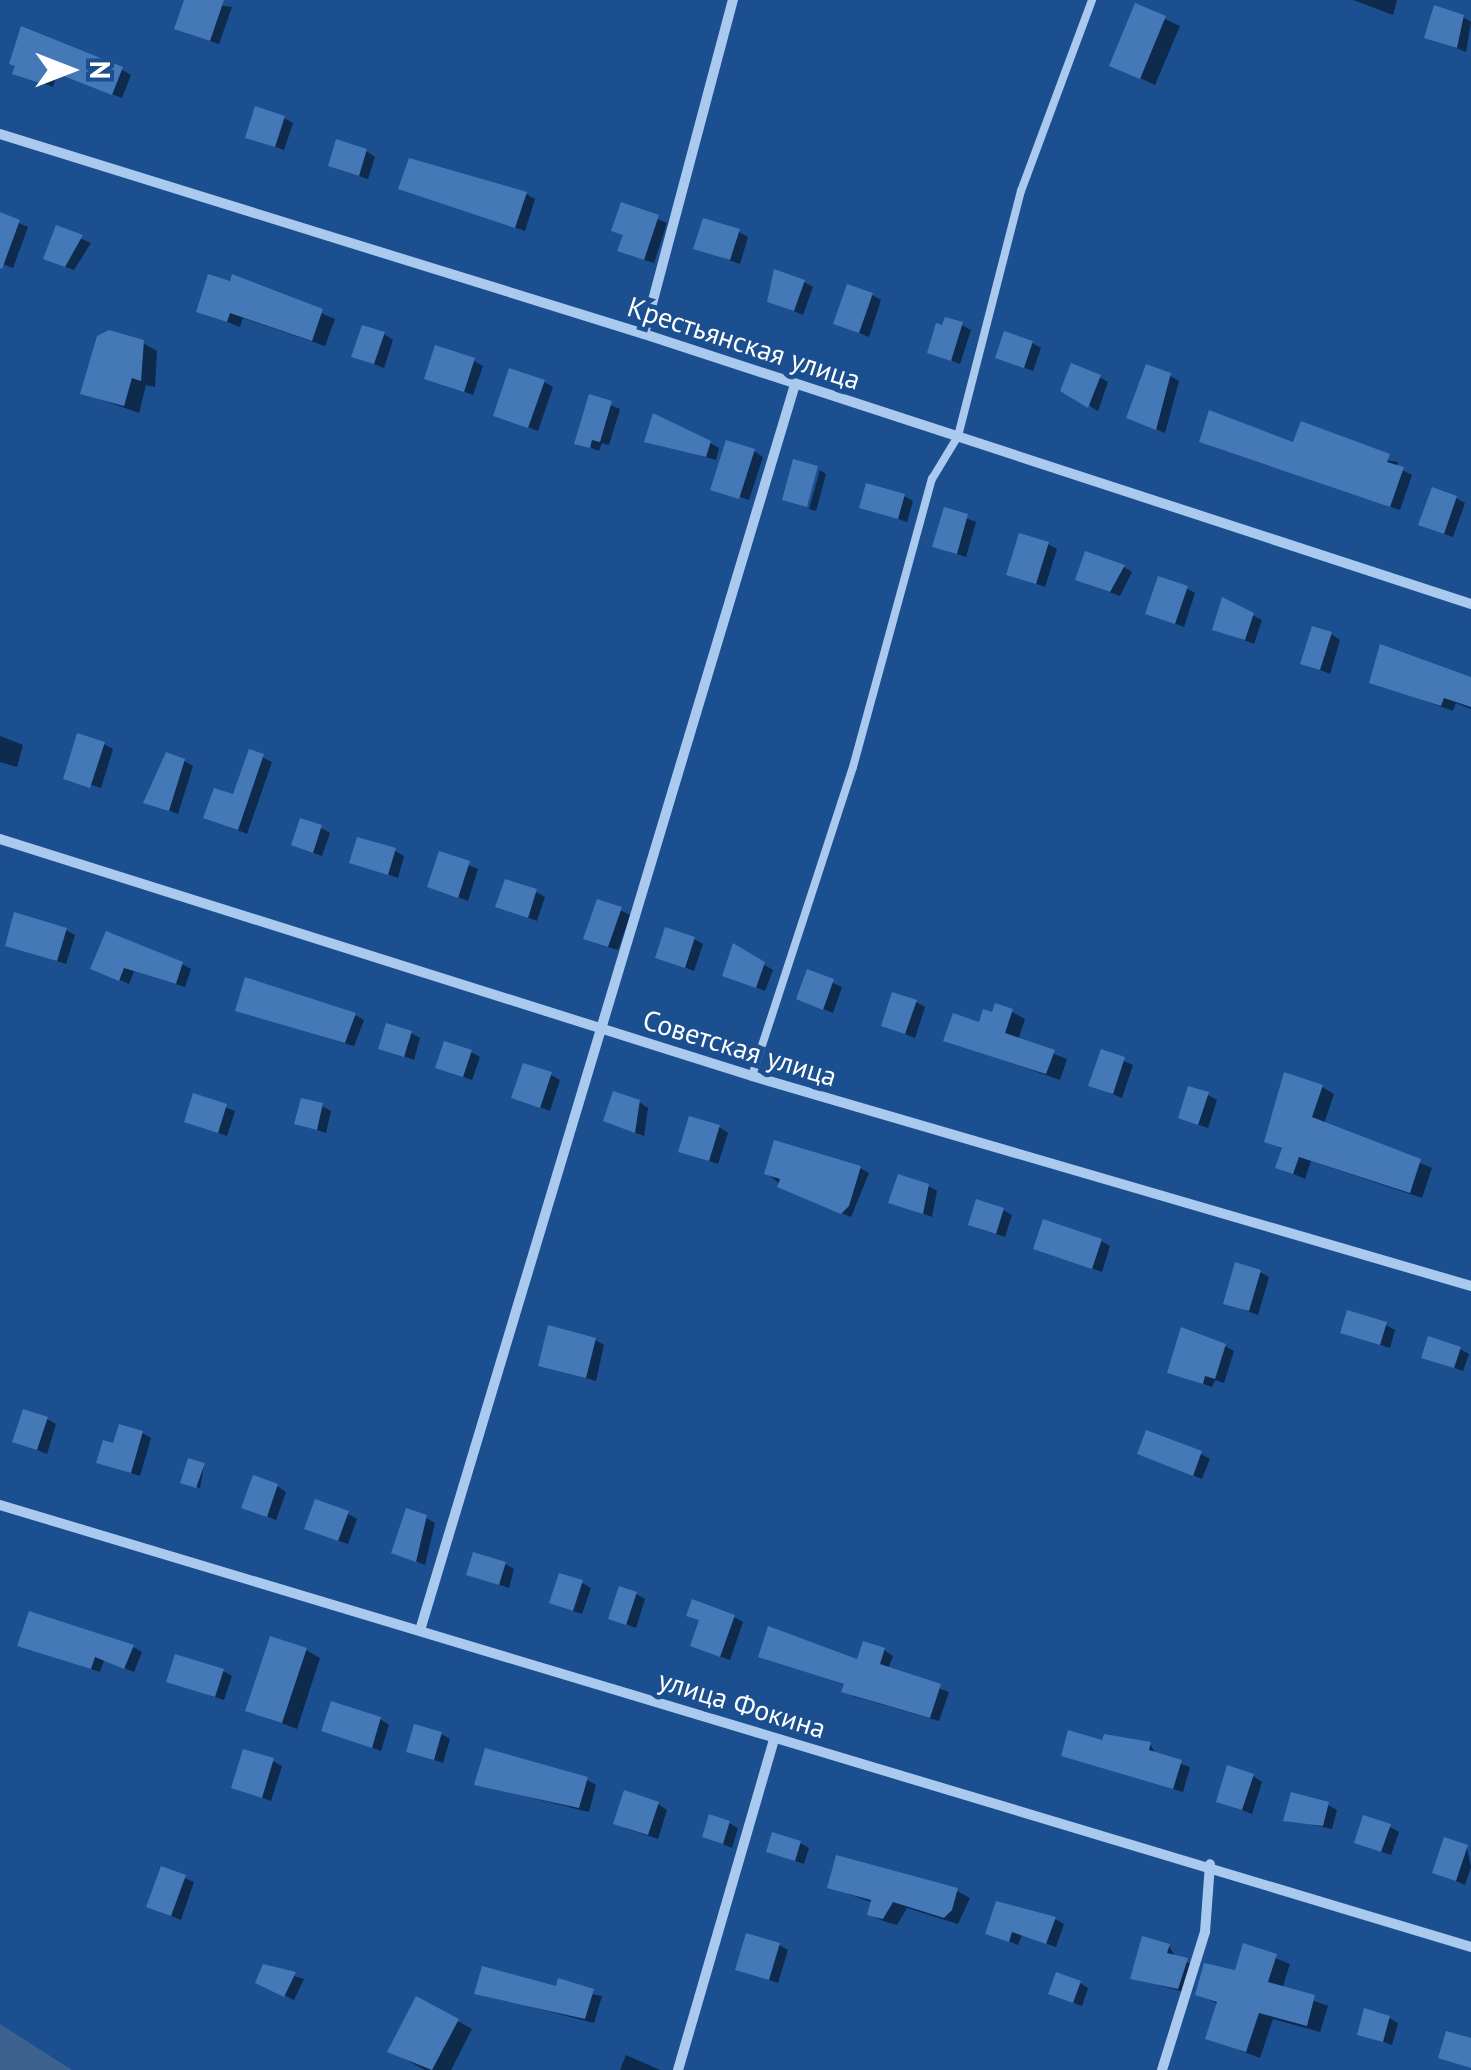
<!DOCTYPE html>
<meta charset="utf-8">
<style>
body{margin:0}
#map{position:relative;width:1471px;height:2070px;overflow:hidden;background:#1b4f8f;font-family:"PT Sans",sans-serif}
div>[style]{position:absolute}
.water>*{inset:0;background:#3c6290}
.shadow>*{inset:0;background:#0007}
.building>*{inset:0;background:#4478b7}
.lane>*{height:8px;margin:-4px;padding:0 4px;transform-origin:4px;border-radius:4px;background:#a9c9ee}
.street>*{height:10px;margin:-5px;padding:0 5px;transform-origin:5px;border-radius:5px;background:#a9c9ee}
span{translate:-50% -50%;white-space:nowrap;text-align:center;line-height:1.15;-webkit-text-stroke:9px #1b4f8f;paint-order:stroke}
.street-label{font-size:28px;color:#fff}
.north{position:absolute;left:20px;top:20px;width:100px;height:100px;-webkit-text-stroke:8px #1b4f8f;paint-order:stroke;rotate:90deg;font-size:28px;font-weight:700;line-height:40px;text-align:center;color:#fff}
.north::after{content:'';display:block;margin:auto;width:35px;height:45px;background:#fff;clip-path:polygon(50% 0,100% 100%,50% 72%,0 100%)}
</style>
<div id="map">
<div class="water">
<i style="clip-path:polygon(0 2024px,72px 2070px,0 2070px)"></i>
</div>
<div class="shadow">
<i style="clip-path:polygon(187px 0,232px 7px,219px 44px,186px 33px)"></i>
<i style="clip-path:polygon(1353px 0,1397px 0,1393px 15px)"></i>
<i style="clip-path:polygon(1137px 6px,1180px 26px,1155px 85px,1112px 65px)"></i>
<i style="clip-path:polygon(1463px 17px,1471px 22px,1466px 52px,1427px 36px)"></i>
<i style="clip-path:polygon(122px 70px,131px 75px,122px 98px,68px 77px,57px 75px,53px 87px,15px 72px)"></i>
<i style="clip-path:polygon(284px 118px,293px 123px,284px 150px,248px 137px)"></i>
<i style="clip-path:polygon(366px 151px,375px 157px,368px 179px,340px 170px)"></i>
<i style="clip-path:polygon(401px 188px,526px 194px,535px 199px,525px 231px)"></i>
<i style="clip-path:polygon(623px 205px,667px 223px,654px 263px,629px 255px)"></i>
<i style="clip-path:polygon(0 215px,28px 227px,13px 268px,0 263px)"></i>
<i style="clip-path:polygon(57px 228px,91px 243px,74px 270px,55px 263px)"></i>
<i style="clip-path:polygon(739px 232px,748px 237px,740px 264px,696px 248px)"></i>
<i style="clip-path:polygon(233px 277px,335px 319px,325px 346px,243px 318px,240px 327px,199px 311px)"></i>
<i style="clip-path:polygon(804px 282px,813px 287px,803px 315px,770px 301px)"></i>
<i style="clip-path:polygon(872px 295px,881px 300px,869px 337px,836px 323px)"></i>
<i style="clip-path:polygon(962px 325px,971px 330px,960px 364px,930px 352px)"></i>
<i style="clip-path:polygon(384px 334px,393px 340px,384px 368px,354px 356px)"></i>
<i style="clip-path:polygon(143px 343px,157px 351px,155px 387px,146px 385px,139px 413px,83px 393px)"></i>
<i style="clip-path:polygon(1032px 343px,1041px 348px,1033px 371px,998px 357px)"></i>
<i style="clip-path:polygon(474px 361px,483px 366px,473px 395px,427px 378px)"></i>
<i style="clip-path:polygon(1170px 376px,1179px 381px,1165px 433px,1138px 422px)"></i>
<i style="clip-path:polygon(1099px 377px,1108px 382px,1098px 411px,1063px 390px)"></i>
<i style="clip-path:polygon(544px 382px,553px 387px,538px 431px,496px 415px)"></i>
<i style="clip-path:polygon(590px 397px,620px 409px,609px 445px,602px 443px,599px 451px,577px 442px)"></i>
<i style="clip-path:polygon(647px 441px,710px 443px,719px 448px,716px 460px)"></i>
<i style="clip-path:polygon(1294px 445px,1398px 462px,1396px 467px,1412px 475px,1400px 510px,1211px 446px)"></i>
<i style="clip-path:polygon(754px 451px,763px 457px,749px 500px,720px 490px)"></i>
<i style="clip-path:polygon(820px 470px,826px 474px,816px 511px,809px 509px)"></i>
<i style="clip-path:polygon(904px 496px,913px 501px,907px 522px,862px 506px)"></i>
<i style="clip-path:polygon(1456px 498px,1465px 503px,1453px 537px,1430px 529px)"></i>
<i style="clip-path:polygon(945px 510px,976px 522px,966px 557px,935px 546px)"></i>
<i style="clip-path:polygon(1048px 544px,1057px 549px,1045px 587px,1009px 574px)"></i>
<i style="clip-path:polygon(1124px 567px,1132px 572px,1120px 596px,1087px 584px)"></i>
<i style="clip-path:polygon(1186px 588px,1195px 593px,1184px 627px,1148px 613px)"></i>
<i style="clip-path:polygon(1223px 600px,1262px 620px,1254px 644px,1215px 628px)"></i>
<i style="clip-path:polygon(1331px 634px,1340px 640px,1330px 674px,1303px 663px)"></i>
<i style="clip-path:polygon(1471px 678px,1471px 709px,1456px 703px,1453px 711px,1372px 682px)"></i>
<i style="clip-path:polygon(0 736px,23px 745px,17px 767px,0 762px)"></i>
<i style="clip-path:polygon(104px 744px,113px 749px,101px 788px,73px 779px)"></i>
<i style="clip-path:polygon(251px 752px,272px 762px,247px 834px,206px 817px,234px 798px)"></i>
<i style="clip-path:polygon(184px 761px,193px 766px,178px 814px,147px 802px)"></i>
<i style="clip-path:polygon(321px 828px,330px 833px,322px 856px,303px 849px)"></i>
<i style="clip-path:polygon(395px 851px,404px 856px,398px 878px,352px 862px)"></i>
<i style="clip-path:polygon(441px 854px,478px 869px,468px 901px,430px 886px)"></i>
<i style="clip-path:polygon(536px 892px,545px 897px,537px 921px,498px 906px)"></i>
<i style="clip-path:polygon(620px 910px,630px 915px,618px 950px,595px 943px)"></i>
<i style="clip-path:polygon(66px 930px,75px 935px,66px 964px,7px 944px)"></i>
<i style="clip-path:polygon(694px 939px,703px 944px,694px 971px,658px 957px)"></i>
<i style="clip-path:polygon(734px 947px,773px 970px,765px 991px,725px 975px)"></i>
<i style="clip-path:polygon(182px 964px,191px 969px,185px 987px,134px 971px,129px 984px,94px 968px)"></i>
<i style="clip-path:polygon(808px 972px,842px 987px,833px 1013px,808px 1003px)"></i>
<i style="clip-path:polygon(916px 1002px,925px 1007px,915px 1038px,884px 1025px)"></i>
<i style="clip-path:polygon(238px 1010px,355px 1015px,364px 1020px,354px 1046px)"></i>
<i style="clip-path:polygon(1012px 1012px,1025px 1019px,1018px 1040px,1067px 1059px,1060px 1080px,946px 1040px)"></i>
<i style="clip-path:polygon(411px 1033px,420px 1038px,414px 1060px,381px 1048px)"></i>
<i style="clip-path:polygon(471px 1052px,480px 1057px,472px 1080px,438px 1067px)"></i>
<i style="clip-path:polygon(1102px 1052px,1133px 1065px,1122px 1098px,1091px 1085px)"></i>
<i style="clip-path:polygon(551px 1075px,560px 1080px,550px 1111px,514px 1097px)"></i>
<i style="clip-path:polygon(1322px 1087px,1334px 1094px,1324px 1124px,1432px 1168px,1422px 1198px,1311px 1161px,1305px 1179px,1278px 1167px,1284px 1150px,1267px 1141px)"></i>
<i style="clip-path:polygon(1208px 1095px,1217px 1100px,1208px 1128px,1190px 1122px)"></i>
<i style="clip-path:polygon(195px 1096px,235px 1111px,227px 1136px,187px 1121px)"></i>
<i style="clip-path:polygon(639px 1102px,648px 1108px,644px 1136px,615px 1125px)"></i>
<i style="clip-path:polygon(322px 1106px,331px 1111px,326px 1133px,297px 1123px)"></i>
<i style="clip-path:polygon(719px 1127px,728px 1133px,718px 1164px,681px 1151px)"></i>
<i style="clip-path:polygon(860px 1168px,869px 1173px,851px 1217px,789px 1192px,767px 1173px)"></i>
<i style="clip-path:polygon(928px 1186px,937px 1191px,932px 1217px,891px 1202px)"></i>
<i style="clip-path:polygon(1003px 1210px,1012px 1215px,1005px 1237px,980px 1229px)"></i>
<i style="clip-path:polygon(1101px 1241px,1110px 1246px,1102px 1272px,1036px 1248px)"></i>
<i style="clip-path:polygon(1260px 1272px,1269px 1277px,1258px 1315px,1226px 1303px)"></i>
<i style="clip-path:polygon(1386px 1325px,1395px 1330px,1390px 1348px,1343px 1332px)"></i>
<i style="clip-path:polygon(595px 1340px,604px 1345px,596px 1381px,540px 1364px)"></i>
<i style="clip-path:polygon(1225px 1346px,1234px 1351px,1224px 1383px,1215px 1380px,1212px 1387px,1170px 1372px)"></i>
<i style="clip-path:polygon(1460px 1349px,1469px 1354px,1463px 1371px,1424px 1357px)"></i>
<i style="clip-path:polygon(47px 1419px,56px 1424px,47px 1454px,15px 1441px)"></i>
<i style="clip-path:polygon(142px 1433px,151px 1438px,140px 1476px,99px 1462px)"></i>
<i style="clip-path:polygon(1201px 1454px,1210px 1459px,1202px 1479px,1149px 1458px)"></i>
<i style="clip-path:polygon(204px 1466px,200px 1488px,187px 1484px)"></i>
<i style="clip-path:polygon(277px 1486px,286px 1492px,276px 1520px,244px 1507px)"></i>
<i style="clip-path:polygon(348px 1514px,357px 1519px,348px 1544px,316px 1533px)"></i>
<i style="clip-path:polygon(426px 1518px,435px 1523px,425px 1565px,394px 1552px)"></i>
<i style="clip-path:polygon(505px 1564px,514px 1569px,509px 1588px,469px 1574px)"></i>
<i style="clip-path:polygon(582px 1583px,591px 1588px,582px 1614px,561px 1607px)"></i>
<i style="clip-path:polygon(636px 1594px,645px 1599px,636px 1628px,611px 1618px)"></i>
<i style="clip-path:polygon(734px 1617px,743px 1622px,730px 1660px,702px 1650px,701px 1621px)"></i>
<i style="clip-path:polygon(20px 1645px,133px 1647px,142px 1652px,134px 1672px,104px 1660px,100px 1672px)"></i>
<i style="clip-path:polygon(306px 1650px,320px 1658px,297px 1729px,248px 1710px)"></i>
<i style="clip-path:polygon(884px 1650px,893px 1656px,888px 1669px,949px 1692px,939px 1721px,853px 1696px,846px 1685px,762px 1656px,859px 1662px)"></i>
<i style="clip-path:polygon(223px 1671px,232px 1676px,224px 1700px,169px 1681px)"></i>
<i style="clip-path:polygon(380px 1719px,389px 1725px,381px 1751px,324px 1730px)"></i>
<i style="clip-path:polygon(441px 1734px,450px 1739px,443px 1763px,409px 1751px)"></i>
<i style="clip-path:polygon(1103px 1743px,1150px 1744px,1157px 1756px,1190px 1767px,1183px 1792px,1064px 1754px)"></i>
<i style="clip-path:polygon(273px 1761px,282px 1766px,271px 1801px,234px 1787px)"></i>
<i style="clip-path:polygon(1253px 1776px,1262px 1782px,1252px 1814px,1219px 1801px)"></i>
<i style="clip-path:polygon(587px 1780px,596px 1785px,589px 1812px,476px 1784px)"></i>
<i style="clip-path:polygon(658px 1804px,667px 1810px,658px 1839px,625px 1828px)"></i>
<i style="clip-path:polygon(1328px 1805px,1337px 1810px,1332px 1829px,1286px 1819px)"></i>
<i style="clip-path:polygon(729px 1823px,738px 1828px,732px 1848px,704px 1836px)"></i>
<i style="clip-path:polygon(1390px 1827px,1399px 1832px,1391px 1855px,1366px 1847px)"></i>
<i style="clip-path:polygon(800px 1843px,809px 1848px,804px 1864px,769px 1851px)"></i>
<i style="clip-path:polygon(1467px 1848px,1471px 1867px,1465px 1885px,1435px 1872px)"></i>
<i style="clip-path:polygon(838px 1858px,957px 1891px,970px 1898px,958px 1924px,907px 1908px,897px 1925px,883px 1921px,870px 1914px,873px 1903px,830px 1887px)"></i>
<i style="clip-path:polygon(163px 1869px,194px 1882px,181px 1920px,149px 1906px)"></i>
<i style="clip-path:polygon(1055px 1919px,1064px 1924px,1056px 1947px,1022px 1935px,1018px 1945px,988px 1933px)"></i>
<i style="clip-path:polygon(779px 1945px,788px 1950px,778px 1983px,738px 1969px)"></i>
<i style="clip-path:polygon(1169px 1946px,1176px 1958px,1196px 1966px,1187px 1993px,1133px 1978px)"></i>
<i style="clip-path:polygon(1245px 1946px,1290px 1964px,1282px 1989px,1328px 2006px,1320px 2032px,1273px 2019px,1260px 2058px,1208px 2038px,1218px 2004px,1198px 1994px,1236px 1973px)"></i>
<i style="clip-path:polygon(265px 1967px,304px 1979px,294px 2000px,267px 1987px)"></i>
<i style="clip-path:polygon(1080px 1983px,1088px 1988px,1082px 2006px,1060px 1998px)"></i>
<i style="clip-path:polygon(557px 1989px,602px 1996px,594px 2023px,477px 1993px)"></i>
<i style="clip-path:polygon(418px 1999px,472px 2029px,451px 2070px,425px 2070px,390px 2051px)"></i>
<i style="clip-path:polygon(1389px 2018px,1398px 2023px,1392px 2045px,1360px 2033px)"></i>
<i style="clip-path:polygon(626px 2055px,660px 2070px,620px 2070px)"></i>
</div>
<div class="building">
<i style="clip-path:polygon(184px 0,224px 0,210px 41px,174px 29px)"></i>
<i style="clip-path:polygon(1135px 3px,1166px 16px,1140px 79px,1109px 66px)"></i>
<i style="clip-path:polygon(1434px 5px,1464px 15px,1457px 48px,1424px 38px)"></i>
<i style="clip-path:polygon(21px 26px,123px 67px,112px 95px,56px 73px,47px 72px,43px 84px,12px 74px,15px 66px,9px 64px)"></i>
<i style="clip-path:polygon(255px 106px,285px 116px,275px 147px,245px 138px)"></i>
<i style="clip-path:polygon(336px 139px,367px 149px,359px 176px,328px 166px)"></i>
<i style="clip-path:polygon(409px 158px,527px 192px,515px 228px,398px 189px)"></i>
<i style="clip-path:polygon(621px 202px,659px 215px,644px 260px,617px 251px,623px 235px,611px 231px)"></i>
<i style="clip-path:polygon(0 212px,20px 220px,2px 269px,0 268px)"></i>
<i style="clip-path:polygon(703px 218px,740px 229px,730px 260px,693px 249px)"></i>
<i style="clip-path:polygon(56px 225px,83px 235px,65px 267px,43px 259px)"></i>
<i style="clip-path:polygon(774px 269px,805px 280px,794px 311px,767px 302px)"></i>
<i style="clip-path:polygon(208px 274px,230px 281px,232px 274px,323px 309px,312px 341px,230px 313px,227px 322px,196px 312px)"></i>
<i style="clip-path:polygon(847px 284px,873px 293px,859px 333px,833px 324px)"></i>
<i style="clip-path:polygon(945px 317px,963px 322px,951px 361px,927px 353px,936px 323px,942px 325px)"></i>
<i style="clip-path:polygon(362px 325px,385px 332px,374px 364px,351px 357px)"></i>
<i style="clip-path:polygon(109px 330px,144px 340px,141px 381px,132px 378px,124px 406px,80px 394px,97px 336px)"></i>
<i style="clip-path:polygon(1004px 331px,1033px 341px,1024px 368px,995px 358px)"></i>
<i style="clip-path:polygon(435px 345px,475px 358px,464px 392px,424px 379px)"></i>
<i style="clip-path:polygon(1071px 363px,1101px 375px,1088px 408px,1060px 391px)"></i>
<i style="clip-path:polygon(1146px 364px,1171px 373px,1156px 430px,1126px 418px)"></i>
<i style="clip-path:polygon(509px 368px,545px 380px,528px 428px,493px 416px)"></i>
<i style="clip-path:polygon(589px 394px,612px 401px,600px 442px,592px 440px,590px 448px,574px 444px)"></i>
<i style="clip-path:polygon(1209px 410px,1293px 442px,1301px 421px,1390px 454px,1387px 462px,1404px 467px,1390px 507px,1199px 442px)"></i>
<i style="clip-path:polygon(653px 413px,711px 441px,706px 457px,644px 442px)"></i>
<i style="clip-path:polygon(726px 440px,755px 449px,739px 499px,710px 490px)"></i>
<i style="clip-path:polygon(793px 459px,818px 466px,807px 507px,782px 500px)"></i>
<i style="clip-path:polygon(866px 483px,905px 494px,898px 519px,859px 508px)"></i>
<i style="clip-path:polygon(1432px 487px,1457px 496px,1444px 534px,1418px 525px)"></i>
<i style="clip-path:polygon(944px 507px,968px 514px,957px 554px,932px 547px)"></i>
<i style="clip-path:polygon(1019px 533px,1049px 542px,1036px 584px,1006px 575px)"></i>
<i style="clip-path:polygon(1085px 551px,1125px 565px,1110px 592px,1075px 580px)"></i>
<i style="clip-path:polygon(1158px 576px,1188px 586px,1175px 624px,1145px 614px)"></i>
<i style="clip-path:polygon(1222px 597px,1254px 613px,1245px 640px,1212px 630px)"></i>
<i style="clip-path:polygon(1312px 626px,1332px 632px,1320px 670px,1300px 664px)"></i>
<i style="clip-path:polygon(1380px 644px,1471px 677px,1471px 707px,1444px 698px,1441px 706px,1369px 683px)"></i>
<i style="clip-path:polygon(77px 733px,105px 742px,90px 788px,63px 779px)"></i>
<i style="clip-path:polygon(249px 749px,264px 754px,238px 830px,203px 818px,214px 788px,233px 794px)"></i>
<i style="clip-path:polygon(166px 752px,185px 759px,169px 811px,143px 803px)"></i>
<i style="clip-path:polygon(300px 818px,322px 825px,313px 853px,291px 845px)"></i>
<i style="clip-path:polygon(357px 837px,396px 848px,388px 875px,349px 863px)"></i>
<i style="clip-path:polygon(439px 851px,470px 861px,458px 898px,427px 887px)"></i>
<i style="clip-path:polygon(505px 879px,537px 889px,528px 918px,495px 907px)"></i>
<i style="clip-path:polygon(597px 899px,622px 907px,608px 947px,583px 939px)"></i>
<i style="clip-path:polygon(14px 912px,67px 928px,57px 961px,5px 946px)"></i>
<i style="clip-path:polygon(665px 927px,695px 937px,685px 968px,655px 958px)"></i>
<i style="clip-path:polygon(106px 931px,183px 962px,176px 984px,124px 968px,119px 981px,90px 969px)"></i>
<i style="clip-path:polygon(733px 943px,765px 962px,756px 988px,722px 976px)"></i>
<i style="clip-path:polygon(807px 969px,834px 979px,823px 1010px,796px 999px)"></i>
<i style="clip-path:polygon(245px 977px,356px 1013px,345px 1043px,235px 1011px)"></i>
<i style="clip-path:polygon(892px 992px,917px 1000px,905px 1034px,881px 1026px)"></i>
<i style="clip-path:polygon(995px 1003px,1013px 1009px,1005px 1033px,1055px 1050px,1046px 1074px,943px 1041px,953px 1013px,979px 1022px,983px 1009px,992px 1012px)"></i>
<i style="clip-path:polygon(386px 1023px,412px 1031px,404px 1057px,378px 1049px)"></i>
<i style="clip-path:polygon(444px 1041px,472px 1050px,463px 1077px,435px 1068px)"></i>
<i style="clip-path:polygon(1101px 1049px,1125px 1057px,1113px 1094px,1088px 1086px)"></i>
<i style="clip-path:polygon(523px 1063px,552px 1072px,540px 1108px,511px 1098px)"></i>
<i style="clip-path:polygon(1284px 1072px,1323px 1085px,1312px 1117px,1421px 1159px,1410px 1193px,1299px 1157px,1293px 1174px,1275px 1168px,1282px 1148px,1264px 1142px)"></i>
<i style="clip-path:polygon(1188px 1086px,1209px 1092px,1198px 1125px,1178px 1118px)"></i>
<i style="clip-path:polygon(613px 1091px,640px 1100px,635px 1133px,603px 1121px)"></i>
<i style="clip-path:polygon(193px 1093px,227px 1104px,218px 1133px,184px 1122px)"></i>
<i style="clip-path:polygon(301px 1098px,323px 1103px,317px 1130px,294px 1124px)"></i>
<i style="clip-path:polygon(689px 1116px,720px 1125px,709px 1161px,678px 1152px)"></i>
<i style="clip-path:polygon(774px 1140px,861px 1166px,849px 1206px,841px 1214px,777px 1187px,780px 1179px,764px 1174px)"></i>
<i style="clip-path:polygon(898px 1174px,929px 1184px,923px 1214px,888px 1203px)"></i>
<i style="clip-path:polygon(976px 1199px,1004px 1208px,996px 1234px,968px 1225px)"></i>
<i style="clip-path:polygon(1043px 1219px,1102px 1239px,1092px 1269px,1033px 1249px)"></i>
<i style="clip-path:polygon(1235px 1262px,1261px 1270px,1249px 1311px,1223px 1304px)"></i>
<i style="clip-path:polygon(1347px 1310px,1387px 1322px,1380px 1345px,1340px 1333px)"></i>
<i style="clip-path:polygon(548px 1325px,596px 1338px,586px 1378px,538px 1366px)"></i>
<i style="clip-path:polygon(1181px 1327px,1226px 1344px,1215px 1379px,1205px 1376px,1203px 1384px,1167px 1373px)"></i>
<i style="clip-path:polygon(1428px 1336px,1461px 1347px,1454px 1368px,1421px 1358px)"></i>
<i style="clip-path:polygon(23px 1409px,48px 1417px,37px 1450px,12px 1442px)"></i>
<i style="clip-path:polygon(119px 1424px,143px 1431px,131px 1473px,96px 1463px,103px 1440px,113px 1443px)"></i>
<i style="clip-path:polygon(1146px 1430px,1202px 1451px,1193px 1476px,1137px 1454px)"></i>
<i style="clip-path:polygon(188px 1458px,205px 1463px,196px 1488px,180px 1483px)"></i>
<i style="clip-path:polygon(253px 1475px,278px 1484px,267px 1517px,241px 1508px)"></i>
<i style="clip-path:polygon(315px 1499px,349px 1511px,338px 1541px,304px 1529px)"></i>
<i style="clip-path:polygon(406px 1508px,427px 1515px,416px 1562px,391px 1553px)"></i>
<i style="clip-path:polygon(473px 1552px,506px 1562px,499px 1585px,466px 1575px)"></i>
<i style="clip-path:polygon(559px 1573px,583px 1580px,573px 1611px,549px 1603px)"></i>
<i style="clip-path:polygon(619px 1586px,637px 1592px,626px 1625px,608px 1619px)"></i>
<i style="clip-path:polygon(692px 1599px,735px 1615px,720px 1657px,690px 1646px,699px 1620px,686px 1616px)"></i>
<i style="clip-path:polygon(29px 1611px,134px 1645px,124px 1669px,95px 1657px,91px 1669px,17px 1646px)"></i>
<i style="clip-path:polygon(768px 1626px,857px 1659px,863px 1641px,885px 1648px,880px 1664px,941px 1684px,930px 1718px,841px 1692px,844px 1684px,758px 1657px)"></i>
<i style="clip-path:polygon(270px 1636px,307px 1648px,282px 1723px,245px 1711px)"></i>
<i style="clip-path:polygon(175px 1654px,224px 1669px,215px 1697px,166px 1682px)"></i>
<i style="clip-path:polygon(331px 1701px,381px 1717px,372px 1748px,321px 1731px)"></i>
<i style="clip-path:polygon(414px 1724px,442px 1732px,434px 1760px,406px 1752px)"></i>
<i style="clip-path:polygon(1068px 1730px,1102px 1740px,1104px 1734px,1151px 1742px,1149px 1750px,1182px 1760px,1173px 1789px,1061px 1756px)"></i>
<i style="clip-path:polygon(485px 1748px,588px 1777px,579px 1808px,474px 1785px)"></i>
<i style="clip-path:polygon(243px 1749px,274px 1758px,262px 1798px,231px 1788px)"></i>
<i style="clip-path:polygon(1227px 1765px,1254px 1774px,1242px 1810px,1216px 1802px)"></i>
<i style="clip-path:polygon(624px 1790px,659px 1802px,648px 1835px,613px 1824px)"></i>
<i style="clip-path:polygon(1291px 1792px,1329px 1802px,1323px 1826px,1283px 1821px)"></i>
<i style="clip-path:polygon(709px 1814px,730px 1821px,723px 1844px,702px 1837px)"></i>
<i style="clip-path:polygon(1363px 1815px,1391px 1824px,1381px 1852px,1354px 1843px)"></i>
<i style="clip-path:polygon(772px 1832px,801px 1841px,795px 1861px,766px 1852px)"></i>
<i style="clip-path:polygon(1444px 1837px,1468px 1845px,1456px 1881px,1432px 1873px)"></i>
<i style="clip-path:polygon(836px 1855px,958px 1888px,952px 1910px,944px 1918px,893px 1902px,883px 1919px,867px 1915px,871px 1900px,827px 1888px)"></i>
<i style="clip-path:polygon(161px 1866px,186px 1875px,171px 1916px,146px 1907px)"></i>
<i style="clip-path:polygon(996px 1901px,1056px 1917px,1046px 1944px,1012px 1932px,1009px 1942px,985px 1934px)"></i>
<i style="clip-path:polygon(746px 1933px,780px 1943px,769px 1980px,735px 1970px)"></i>
<i style="clip-path:polygon(1142px 1936px,1170px 1944px,1167px 1953px,1188px 1958px,1178px 1989px,1130px 1979px)"></i>
<i style="clip-path:polygon(1243px 1943px,1277px 1954px,1268px 1982px,1315px 1995px,1307px 2026px,1259px 2013px,1246px 2052px,1205px 2039px,1217px 2002px,1195px 1995px,1204px 1963px,1235px 1970px)"></i>
<i style="clip-path:polygon(263px 1964px,296px 1972px,284px 1997px,255px 1983px)"></i>
<i style="clip-path:polygon(482px 1966px,556px 1986px,558px 1978px,594px 1989px,585px 2019px,474px 1994px)"></i>
<i style="clip-path:polygon(1056px 1972px,1081px 1981px,1073px 2003px,1048px 1994px)"></i>
<i style="clip-path:polygon(416px 1996px,459px 2019px,432px 2070px,387px 2052px)"></i>
<i style="clip-path:polygon(1364px 2008px,1390px 2016px,1383px 2042px,1357px 2035px)"></i>
<i style="clip-path:polygon(1446px 2031px,1471px 2038px,1471px 2068px,1438px 2058px)"></i>
</div>
<div class="lane">
<i style="left:752px;top:1076px;width:325px;rotate:-71.9deg"></i>
<i style="left:853px;top:767px;width:299px;rotate:-74.7deg"></i>
<i style="left:932px;top:479px;width:50px;rotate:-58.8deg"></i>
<i style="left:958px;top:436px;width:253px;rotate:-75.6deg"></i>
<i style="left:1021px;top:191px;width:204px;rotate:-69.6deg"></i>
</div>
<div class="street">
<i style="left:0;top:134px;width:674px;rotate:17.25deg"></i>
<i style="left:644px;top:334px;width:870px;rotate:18.08deg"></i>
<i style="left:644px;top:334px;width:346px;rotate:-75.1deg"></i>
<i style="left:0;top:839px;width:788px;rotate:17.49deg"></i>
<i style="left:752px;top:1076px;width:749px;rotate:16.28deg"></i>
<i style="left:0;top:1505px;width:1536px;rotate:16.72deg"></i>
<i style="left:421px;top:1627px;width:1298px;rotate:-73.25deg"></i>
<i style="left:678px;top:2070px;width:345px;rotate:-73.8deg"></i>
<i style="left:1162px;top:2070px;width:145px;rotate:-72.7deg"></i>
<i style="left:1205px;top:1932px;width:68px;rotate:-85.8deg"></i>
</div>
<div class="street-label">
<span style="left:744px;top:343px;rotate:18deg">Крестьянская улица</span>
<span style="left:740px;top:1048px;rotate:17deg">Советская улица</span>
<span style="left:742px;top:1704px;rotate:17deg">улица Фокина</span>
</div>
<div class="north">N</div>
</div>
